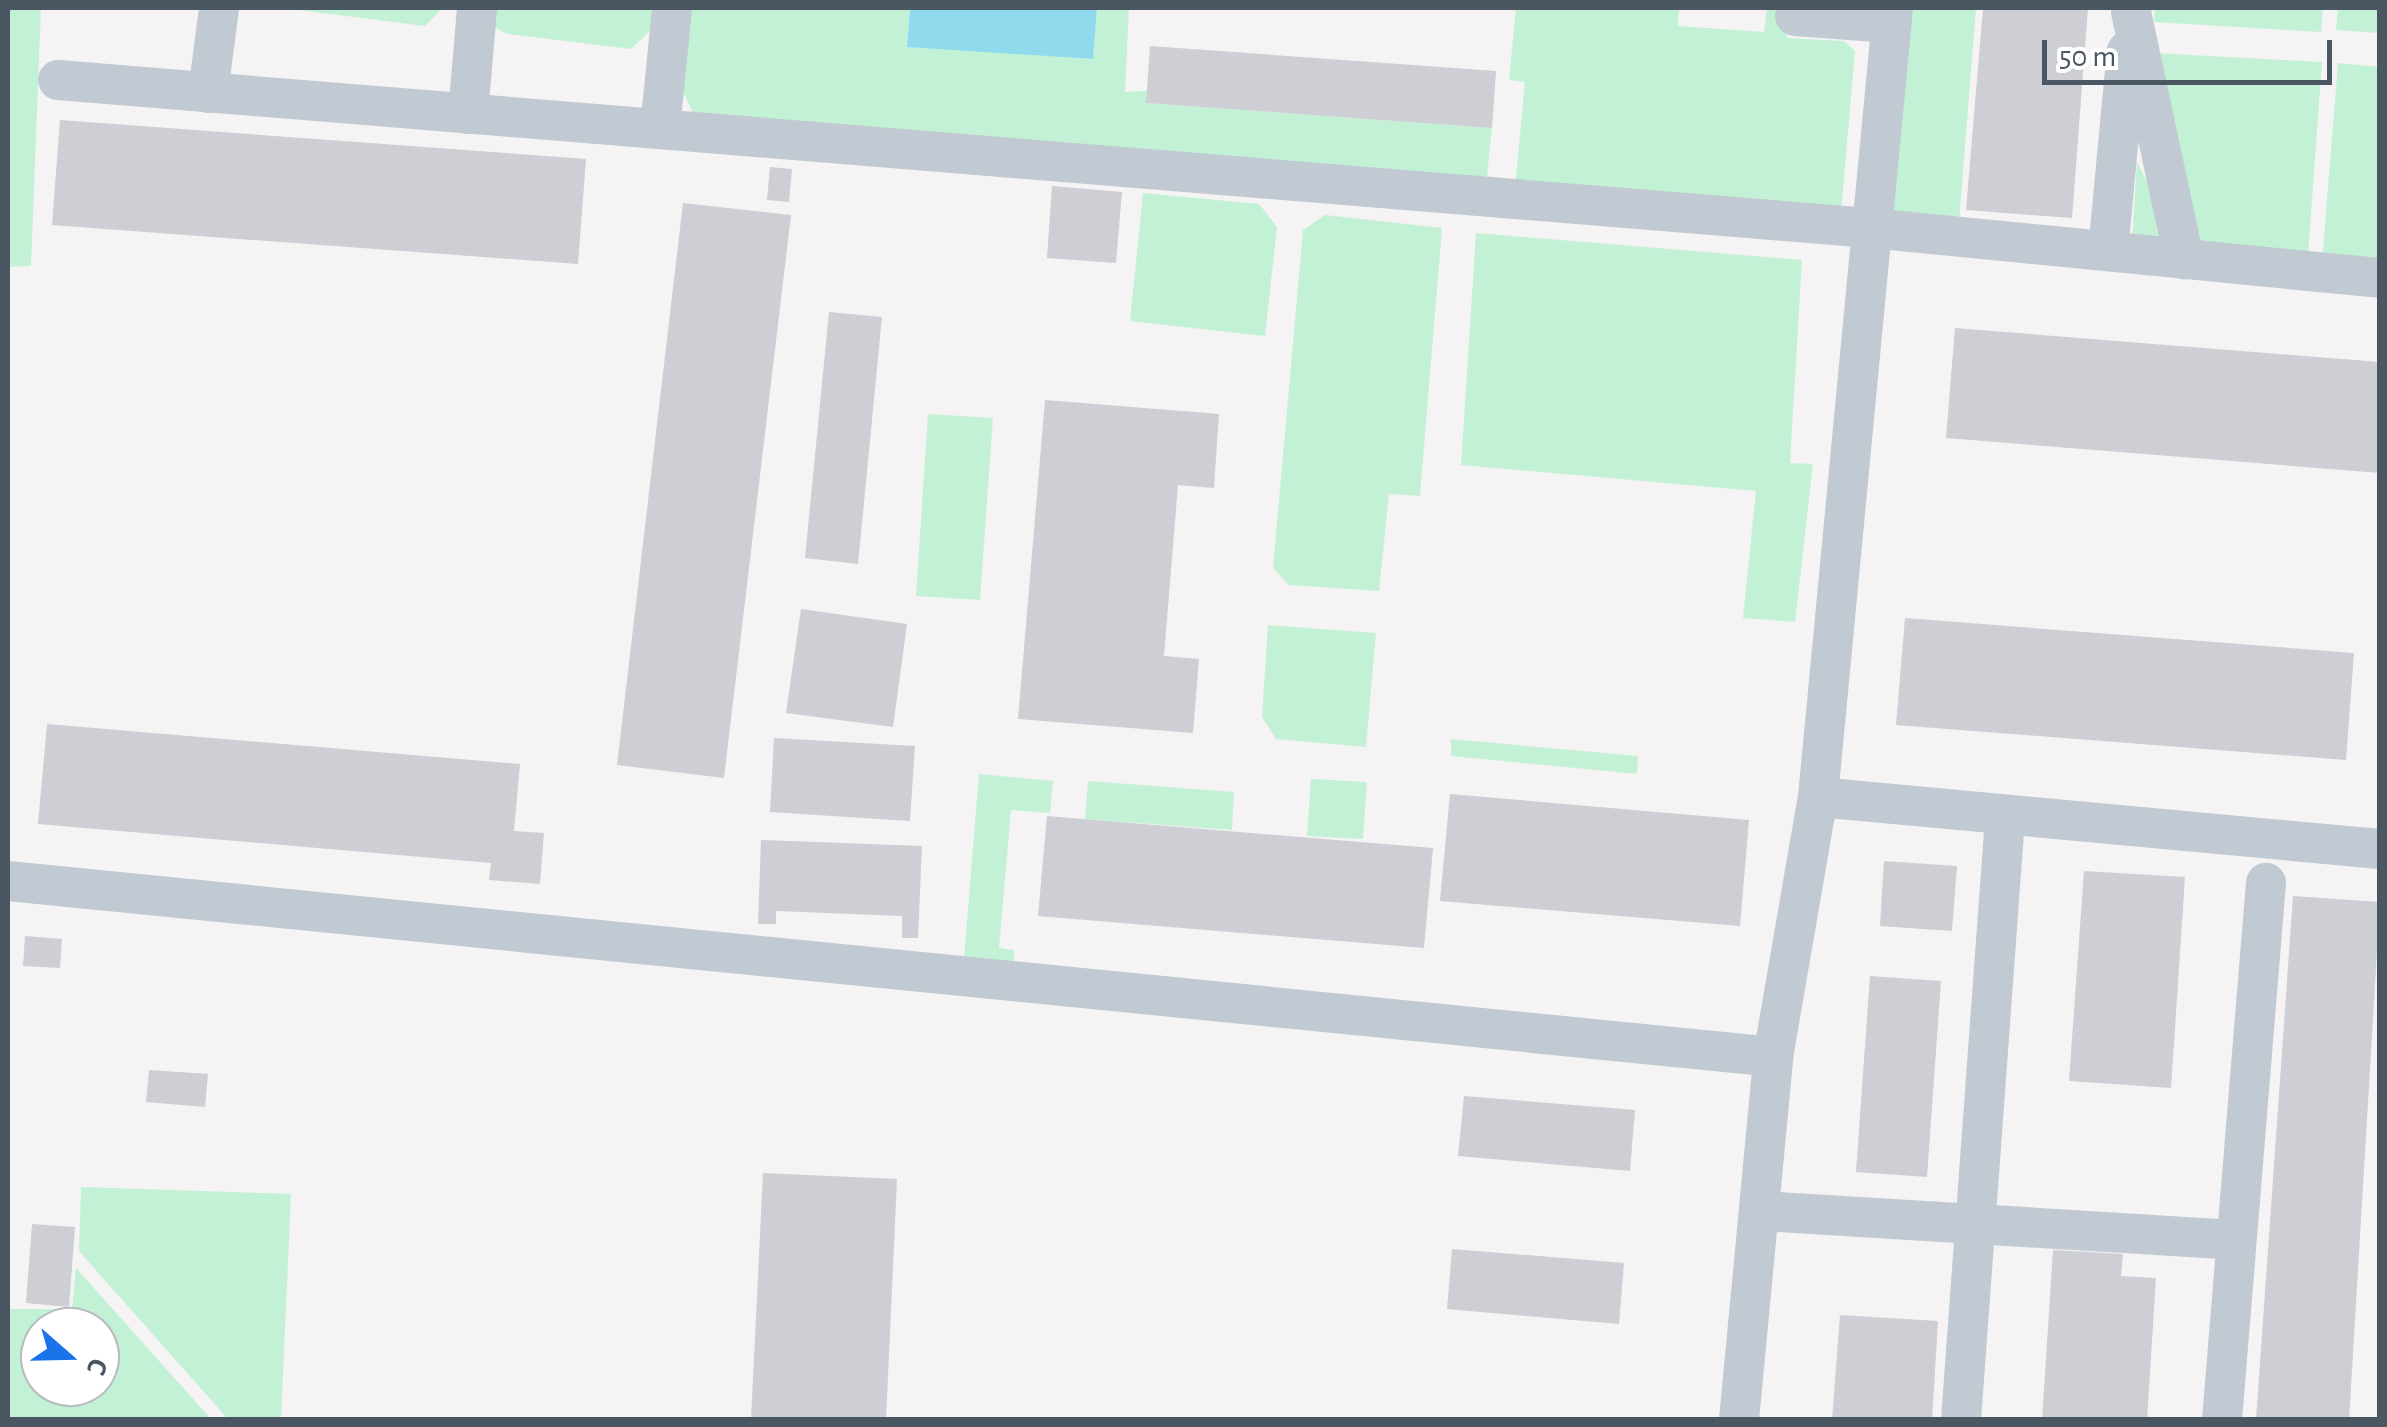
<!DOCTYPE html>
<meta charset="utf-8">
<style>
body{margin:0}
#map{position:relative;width:2387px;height:1427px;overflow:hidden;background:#f5f3f3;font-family:"Alegreya Sans",sans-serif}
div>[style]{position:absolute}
.green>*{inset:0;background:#c3f1d5}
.water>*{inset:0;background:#90daee}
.building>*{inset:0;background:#cdcfd5}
.minor>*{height:40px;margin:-20px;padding:0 20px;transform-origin:20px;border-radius:20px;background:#c1cad2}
span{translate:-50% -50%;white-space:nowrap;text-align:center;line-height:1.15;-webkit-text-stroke:10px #fff;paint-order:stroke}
.frame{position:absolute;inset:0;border:10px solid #4a5661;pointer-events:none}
.north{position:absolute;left:20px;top:1307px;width:100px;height:100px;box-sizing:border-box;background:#fff;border:2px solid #b7bbc0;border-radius:50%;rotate:110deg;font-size:28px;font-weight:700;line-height:40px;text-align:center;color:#4a5661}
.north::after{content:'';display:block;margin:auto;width:35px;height:45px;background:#1a73e8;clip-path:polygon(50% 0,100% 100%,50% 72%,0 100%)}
.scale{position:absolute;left:2042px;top:40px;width:290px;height:45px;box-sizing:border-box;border:5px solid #4a5661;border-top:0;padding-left:12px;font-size:30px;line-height:35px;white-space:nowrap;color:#4a5661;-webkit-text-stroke:8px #fff;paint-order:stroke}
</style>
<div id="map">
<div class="green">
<i style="clip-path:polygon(8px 8px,41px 8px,31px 266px,8px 267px)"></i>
<i style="clip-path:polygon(283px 8px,443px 8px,425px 26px)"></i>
<i style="clip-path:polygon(483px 8px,659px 8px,653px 28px,631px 49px,507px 34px,490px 25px)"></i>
<i style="clip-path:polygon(686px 8px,910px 8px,907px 46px,1093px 59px,1097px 8px,1129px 8px,1125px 92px,1147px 91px,1147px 103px,1492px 128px,1485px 195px,695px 118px,678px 80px)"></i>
<i style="clip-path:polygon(1516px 8px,1679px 8px,1678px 26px,1764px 32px,1767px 8px,1788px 8px,1787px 38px,1844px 41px,1855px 51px,1841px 213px,1515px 187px,1525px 82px,1509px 80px)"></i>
<i style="clip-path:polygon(1905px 8px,1976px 8px,1959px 222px,1890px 214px)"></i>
<i style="clip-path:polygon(2155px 8px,2323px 8px,2321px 32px,2154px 22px)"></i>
<i style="clip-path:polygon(2338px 8px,2379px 8px,2379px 33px,2336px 30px)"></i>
<i style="clip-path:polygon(2154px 53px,2322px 62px,2308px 256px,2188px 243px)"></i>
<i style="clip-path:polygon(2338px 63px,2379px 67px,2379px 267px,2322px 262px)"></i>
<i style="clip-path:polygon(2137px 162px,2151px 189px,2159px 244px,2132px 242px)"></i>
<i style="clip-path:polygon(1143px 193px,1259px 204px,1277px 227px,1265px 336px,1130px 321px)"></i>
<i style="clip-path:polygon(1325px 215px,1442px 228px,1420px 496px,1389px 494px,1379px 591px,1289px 585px,1273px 568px,1303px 230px)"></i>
<i style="clip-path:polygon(1476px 233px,1802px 260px,1790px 463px,1813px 464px,1795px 622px,1743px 618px,1756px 491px,1461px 465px)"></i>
<i style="clip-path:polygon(928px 414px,993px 418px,980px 600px,916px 596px)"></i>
<i style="clip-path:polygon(1268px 625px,1376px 633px,1366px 747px,1276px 739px,1262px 717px)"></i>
<i style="clip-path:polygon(1451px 739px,1638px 756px,1637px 774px,1451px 756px)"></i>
<i style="clip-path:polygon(979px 774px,1053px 781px,1050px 813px,1011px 810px,999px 948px,1014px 950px,1014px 962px,964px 958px)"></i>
<i style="clip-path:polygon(1311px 779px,1367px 782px,1363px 839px,1307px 836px)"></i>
<i style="clip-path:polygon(1088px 781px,1234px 792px,1232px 830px,1085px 819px)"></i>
<i style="clip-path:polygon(81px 1187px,291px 1194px,281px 1419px,228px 1419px,79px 1251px)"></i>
<i style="clip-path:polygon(evenodd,76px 1268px,211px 1419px,8px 1419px,8px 1309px,72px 1309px,76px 1268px,40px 1327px,100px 1327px,100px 1387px,40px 1387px,40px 1327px)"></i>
</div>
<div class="water">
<i style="clip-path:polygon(910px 8px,1097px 8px,1093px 59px,907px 47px)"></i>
</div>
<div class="building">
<i style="clip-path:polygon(1983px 8px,2088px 8px,2072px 218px,1966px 210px)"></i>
<i style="clip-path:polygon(1150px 46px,1496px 71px,1492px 128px,1146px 103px)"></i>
<i style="clip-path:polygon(60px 120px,586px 159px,578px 264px,52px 225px)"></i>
<i style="clip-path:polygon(770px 167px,792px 169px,789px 202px,767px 200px)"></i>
<i style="clip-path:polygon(1052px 186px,1122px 192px,1116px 263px,1047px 258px)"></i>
<i style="clip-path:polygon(683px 203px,791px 215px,724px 778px,617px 765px)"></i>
<i style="clip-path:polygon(829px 312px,882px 317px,858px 564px,805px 558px)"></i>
<i style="clip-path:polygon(1955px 328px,2380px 362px,2380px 473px,1946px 438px)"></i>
<i style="clip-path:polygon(1045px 400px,1219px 414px,1214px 488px,1178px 485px,1164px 656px,1199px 659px,1193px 733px,1018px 719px)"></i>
<i style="clip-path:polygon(801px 609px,907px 624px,893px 727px,786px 713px)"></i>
<i style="clip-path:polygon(1905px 618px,2354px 653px,2346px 760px,1896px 725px)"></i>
<i style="clip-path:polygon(47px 724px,520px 764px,514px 831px,544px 833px,540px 884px,489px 880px,491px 863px,38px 824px)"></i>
<i style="clip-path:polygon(774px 738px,915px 746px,910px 821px,770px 812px)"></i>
<i style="clip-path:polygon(1450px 794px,1749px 820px,1740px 926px,1440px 901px)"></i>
<i style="clip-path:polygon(1047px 816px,1433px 848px,1424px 948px,1038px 916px)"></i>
<i style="clip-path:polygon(761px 840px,922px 846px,918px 938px,902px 938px,902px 916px,776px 911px,776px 924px,758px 924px)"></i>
<i style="clip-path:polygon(1884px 861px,1957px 866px,1952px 931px,1880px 926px)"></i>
<i style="clip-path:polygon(2084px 871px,2185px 877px,2171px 1088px,2069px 1081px)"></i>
<i style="clip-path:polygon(2293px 896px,2380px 902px,2349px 1420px,2256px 1420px)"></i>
<i style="clip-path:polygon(25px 936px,62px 939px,60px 968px,23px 966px)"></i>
<i style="clip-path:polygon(1870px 976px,1941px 981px,1927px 1177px,1856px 1172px)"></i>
<i style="clip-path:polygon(149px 1070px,208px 1074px,205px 1107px,146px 1102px)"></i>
<i style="clip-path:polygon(1464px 1096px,1635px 1110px,1630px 1171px,1458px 1156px)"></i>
<i style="clip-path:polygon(763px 1173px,897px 1179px,886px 1420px,751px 1420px)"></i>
<i style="clip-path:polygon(32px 1224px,75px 1227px,69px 1307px,26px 1303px)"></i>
<i style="clip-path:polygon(1452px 1249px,1624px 1263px,1619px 1324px,1447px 1309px)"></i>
<i style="clip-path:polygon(2053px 1250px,2123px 1254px,2121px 1276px,2156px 1278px,2147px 1420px,2042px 1420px)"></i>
<i style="clip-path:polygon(1840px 1315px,1938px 1321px,1932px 1420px,1832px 1420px)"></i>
</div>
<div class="minor">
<i style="left:2131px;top:12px;width:253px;rotate:77.9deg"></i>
<i style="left:1795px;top:16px;width:96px;rotate:4.2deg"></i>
<i style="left:58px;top:80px;width:1818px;rotate:4.67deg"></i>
<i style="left:1870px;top:228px;width:512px;rotate:5.6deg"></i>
<i style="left:208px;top:93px;width:86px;rotate:-82.6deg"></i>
<i style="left:468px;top:114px;width:106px;rotate:-85.1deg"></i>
<i style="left:660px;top:129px;width:122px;rotate:-84.3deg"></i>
<i style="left:2108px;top:251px;width:201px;rotate:-84.6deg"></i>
<i style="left:1818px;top:797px;width:564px;rotate:5.29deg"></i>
<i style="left:8px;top:881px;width:1774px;rotate:5.69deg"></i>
<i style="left:1762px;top:1211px;width:473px;rotate:3.5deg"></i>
<i style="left:1739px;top:1420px;width:365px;rotate:-84.6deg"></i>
<i style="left:1773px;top:1057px;width:264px;rotate:-80.2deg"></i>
<i style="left:1818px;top:797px;width:793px;rotate:-84.57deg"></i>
<i style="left:1961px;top:1420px;width:604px;rotate:-85.82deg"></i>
<i style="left:2222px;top:1420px;width:539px;rotate:-85.32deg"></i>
</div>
<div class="frame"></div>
<div class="north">С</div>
<div class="scale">50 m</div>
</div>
